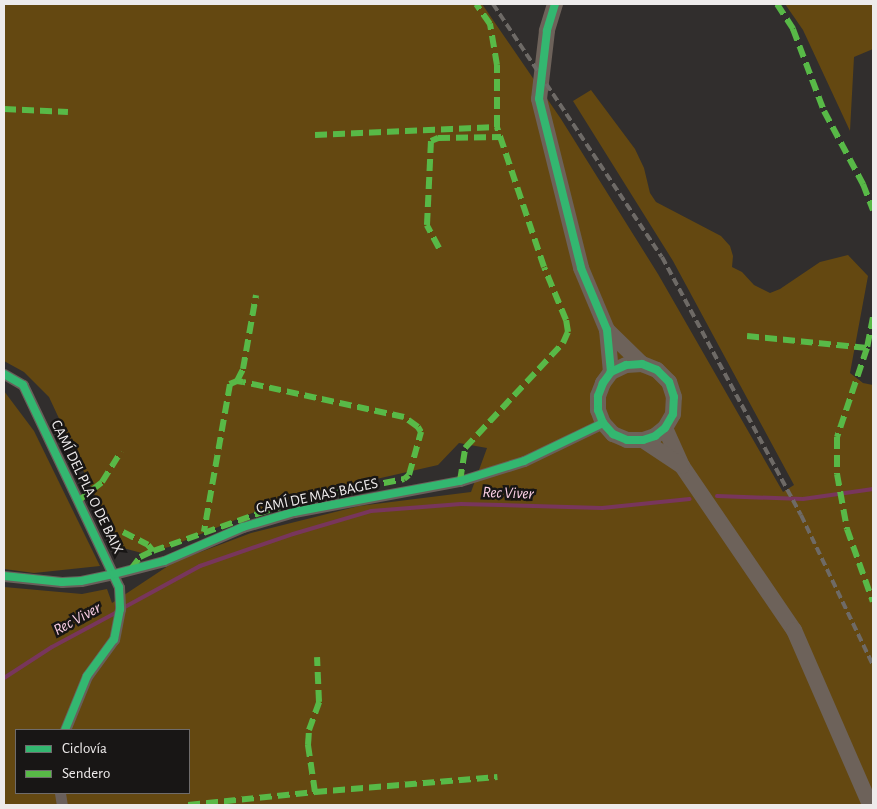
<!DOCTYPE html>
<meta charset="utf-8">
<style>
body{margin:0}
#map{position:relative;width:877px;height:809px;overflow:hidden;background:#312e2d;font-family:"Alegreya Sans",sans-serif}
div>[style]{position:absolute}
.green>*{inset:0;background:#644811}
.stream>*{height:4px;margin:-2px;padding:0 2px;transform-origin:2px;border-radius:2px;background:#78365c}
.street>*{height:11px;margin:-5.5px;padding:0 5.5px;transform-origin:5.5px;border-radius:5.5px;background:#695f5a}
.secondary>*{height:16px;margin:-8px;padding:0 8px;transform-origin:8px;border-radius:8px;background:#6d625a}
.rail>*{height:4px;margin-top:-2px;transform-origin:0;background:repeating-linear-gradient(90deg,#6e6a66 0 8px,transparent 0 12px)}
.quiet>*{height:6px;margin-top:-3px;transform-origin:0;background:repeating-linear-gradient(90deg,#58b947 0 12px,transparent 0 18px)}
.cycleway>*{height:8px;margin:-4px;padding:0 4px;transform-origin:4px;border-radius:4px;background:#33b770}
span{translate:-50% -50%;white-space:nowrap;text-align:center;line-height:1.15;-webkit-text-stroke:5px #181615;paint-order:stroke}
.street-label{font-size:15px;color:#eeebeb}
.water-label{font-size:16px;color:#fdd1e7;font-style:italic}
.frame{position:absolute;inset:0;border:5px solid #eeebeb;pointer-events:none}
.legend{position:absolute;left:15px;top:729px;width:175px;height:65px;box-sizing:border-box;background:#181615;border:1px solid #6e6b6b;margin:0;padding:6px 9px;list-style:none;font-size:15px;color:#eeebeb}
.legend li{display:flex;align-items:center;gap:10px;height:25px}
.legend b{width:25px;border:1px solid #6e6b6b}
</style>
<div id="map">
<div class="green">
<i style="clip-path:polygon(evenodd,4px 4px,482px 4px,561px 119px,658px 274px,783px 492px,794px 485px,673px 261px,573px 101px,591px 90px,635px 149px,644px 168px,650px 193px,656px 202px,721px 236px,730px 246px,733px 256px,732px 267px,742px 272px,754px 285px,770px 293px,780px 289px,820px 262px,848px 255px,868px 276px,850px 373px,863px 383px,873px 385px,873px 805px,4px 805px,4px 587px,82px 594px,107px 589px,112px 603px,174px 562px,251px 533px,359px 506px,471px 492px,487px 448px,459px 443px,438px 465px,284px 500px,169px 547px,142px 553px,119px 547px,49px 397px,24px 372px,4px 361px,4px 4px,16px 730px,189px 730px,189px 793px,16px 793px,16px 730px)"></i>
<i style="clip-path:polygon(785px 4px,873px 4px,873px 49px,854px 57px,850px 131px,803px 30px)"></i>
<i style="clip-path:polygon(4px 391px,34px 431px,100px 566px,34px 573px,4px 569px)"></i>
</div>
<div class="stream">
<i style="left:717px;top:496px;width:86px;rotate:2deg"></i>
<i style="left:803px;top:499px;width:71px;rotate:-8.1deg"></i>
<i style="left:123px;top:608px;width:88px;rotate:-28.6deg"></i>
<i style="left:200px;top:566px;width:98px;rotate:-19deg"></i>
<i style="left:293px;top:534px;width:81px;rotate:-16.4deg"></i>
<i style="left:371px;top:511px;width:90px;rotate:-4.4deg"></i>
<i style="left:461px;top:504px;width:141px;rotate:1.6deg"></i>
<i style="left:602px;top:508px;width:88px;rotate:-5.8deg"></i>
<i style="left:4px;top:678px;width:57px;rotate:-32.9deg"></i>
<i style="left:52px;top:647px;width:74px;rotate:-28.3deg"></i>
</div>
<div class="street">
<i style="left:4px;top:374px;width:22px;rotate:30deg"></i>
<i style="left:23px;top:385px;width:224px;rotate:64.6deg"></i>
<i style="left:119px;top:587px;width:22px;rotate:87deg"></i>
<i style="left:120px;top:609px;width:31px;rotate:101deg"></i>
<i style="left:114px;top:639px;width:46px;rotate:126.1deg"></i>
<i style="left:87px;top:676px;width:58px;rotate:112.2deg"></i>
<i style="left:4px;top:576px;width:58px;rotate:5.9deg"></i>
<i style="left:62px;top:582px;width:19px;rotate:-3deg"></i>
<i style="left:81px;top:581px;width:34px;rotate:-12deg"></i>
<i style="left:114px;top:574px;width:52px;rotate:-14.6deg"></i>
<i style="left:164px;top:561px;width:86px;rotate:-23.3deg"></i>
<i style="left:243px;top:527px;width:53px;rotate:-16.4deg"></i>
<i style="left:294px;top:512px;width:169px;rotate:-10.6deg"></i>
<i style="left:460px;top:481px;width:67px;rotate:-17.4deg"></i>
<i style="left:524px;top:461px;width:88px;rotate:-25.7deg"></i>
<i style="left:60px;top:793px;width:12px;rotate:81deg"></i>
</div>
<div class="secondary">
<i style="left:555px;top:4px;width:28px;rotate:107deg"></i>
<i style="left:547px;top:31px;width:68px;rotate:96.7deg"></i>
<i style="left:539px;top:99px;width:174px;rotate:76deg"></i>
<i style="left:581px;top:268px;width:67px;rotate:67.2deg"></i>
<i style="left:607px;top:330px;width:42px;rotate:84.6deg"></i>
<i style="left:611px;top:372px;width:14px;rotate:126deg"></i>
<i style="left:603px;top:383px;width:14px;rotate:111deg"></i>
<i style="left:598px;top:396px;width:14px;rotate:90deg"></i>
<i style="left:598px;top:410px;width:14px;rotate:69deg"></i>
<i style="left:603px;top:423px;width:15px;rotate:48deg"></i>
<i style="left:613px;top:434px;width:15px;rotate:23deg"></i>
<i style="left:627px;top:440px;width:16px"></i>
<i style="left:643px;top:440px;width:13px;rotate:-18deg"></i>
<i style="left:655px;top:436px;width:13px;rotate:-39deg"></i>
<i style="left:665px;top:428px;width:16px;rotate:-60deg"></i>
<i style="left:673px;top:414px;width:17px;rotate:-87deg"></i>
<i style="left:674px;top:397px;width:16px;rotate:-108deg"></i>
<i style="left:669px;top:382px;width:17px;rotate:-135deg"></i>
<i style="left:657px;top:370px;width:16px;rotate:-158deg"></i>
<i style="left:642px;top:364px;width:16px;rotate:176deg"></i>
<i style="left:626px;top:365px;width:17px;rotate:155deg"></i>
<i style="left:607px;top:330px;width:49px;rotate:44.2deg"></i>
<i style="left:665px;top:428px;width:42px;rotate:65.9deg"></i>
<i style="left:682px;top:466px;width:199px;rotate:55.7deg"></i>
<i style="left:794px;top:630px;width:191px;rotate:66.5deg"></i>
<i style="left:643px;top:440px;width:47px;rotate:33.7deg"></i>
</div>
<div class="rail">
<i style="left:493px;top:4px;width:304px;rotate:56.3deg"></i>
<i style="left:662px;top:257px;width:293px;rotate:61.7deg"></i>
<i style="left:801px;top:515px;width:166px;rotate:64.4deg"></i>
</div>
<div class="quiet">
<i style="left:777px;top:4px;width:30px;rotate:57deg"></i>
<i style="left:793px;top:29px;width:88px;rotate:69.3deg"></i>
<i style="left:824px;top:111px;width:83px;rotate:61.9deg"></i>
<i style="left:863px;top:184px;width:28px;rotate:69deg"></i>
<i style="left:4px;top:109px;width:64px;rotate:2.7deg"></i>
<i style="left:315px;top:135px;width:182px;rotate:-2.5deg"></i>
<i style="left:439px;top:248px;width:26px;rotate:-118deg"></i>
<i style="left:427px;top:225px;width:84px;rotate:-87.3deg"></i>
<i style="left:431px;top:141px;width:8px;rotate:-23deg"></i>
<i style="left:438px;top:138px;width:63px;rotate:-0.9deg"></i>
<i style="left:873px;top:317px;width:32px;rotate:101deg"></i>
<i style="left:867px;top:348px;width:94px;rotate:108.6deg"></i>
<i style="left:837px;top:437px;width:37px;rotate:90deg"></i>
<i style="left:837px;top:474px;width:56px;rotate:79.7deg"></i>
<i style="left:847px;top:529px;width:77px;rotate:70.4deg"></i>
<i style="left:747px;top:336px;width:121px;rotate:5.7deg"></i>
<i style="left:237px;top:381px;width:13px;rotate:-63deg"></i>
<i style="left:243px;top:369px;width:75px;rotate:-80deg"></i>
<i style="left:460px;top:481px;width:33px;rotate:-81deg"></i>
<i style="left:465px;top:448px;width:144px;rotate:-47deg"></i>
<i style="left:563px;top:343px;width:12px;rotate:-66deg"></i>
<i style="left:568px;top:332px;width:12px;rotate:-99deg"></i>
<i style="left:566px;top:320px;width:57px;rotate:-112.5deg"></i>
<i style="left:544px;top:267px;width:148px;rotate:-108.6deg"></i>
<i style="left:497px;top:127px;width:62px;rotate:-90deg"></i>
<i style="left:497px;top:65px;width:42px;rotate:-99.7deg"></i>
<i style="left:490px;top:24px;width:24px;rotate:-125deg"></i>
<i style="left:78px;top:501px;width:31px;rotate:-38deg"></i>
<i style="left:102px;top:482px;width:36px;rotate:-58deg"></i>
<i style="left:123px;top:532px;width:28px;rotate:27deg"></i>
<i style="left:148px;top:545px;width:8px;rotate:50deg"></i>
<i style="left:131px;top:569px;width:15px;rotate:-53deg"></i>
<i style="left:140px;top:557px;width:14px;rotate:-25deg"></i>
<i style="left:153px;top:551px;width:114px;rotate:-19.6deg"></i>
<i style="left:260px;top:513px;width:55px;rotate:-16.8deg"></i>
<i style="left:313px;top:497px;width:93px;rotate:-11.2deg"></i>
<i style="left:404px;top:479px;width:6px;rotate:-39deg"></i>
<i style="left:409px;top:475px;width:45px;rotate:-74.4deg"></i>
<i style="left:421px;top:432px;width:6px;rotate:-121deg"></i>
<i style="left:418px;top:427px;width:17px;rotate:-144deg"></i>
<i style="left:404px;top:417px;width:165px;rotate:-167.7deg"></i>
<i style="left:243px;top:382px;width:6px;rotate:-171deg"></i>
<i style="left:237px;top:381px;width:8px;rotate:157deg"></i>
<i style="left:230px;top:384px;width:150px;rotate:100deg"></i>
<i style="left:315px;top:792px;width:48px;rotate:-98.5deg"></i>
<i style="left:308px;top:745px;width:15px;rotate:-86deg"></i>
<i style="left:309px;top:730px;width:30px;rotate:-70deg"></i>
<i style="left:319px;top:702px;width:45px;rotate:-92.5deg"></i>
<i style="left:188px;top:805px;width:128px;rotate:-5.8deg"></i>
<i style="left:315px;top:792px;width:183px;rotate:-4.7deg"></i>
</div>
<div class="cycleway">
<i style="left:555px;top:4px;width:28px;rotate:107deg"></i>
<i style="left:547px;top:31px;width:68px;rotate:96.7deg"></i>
<i style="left:539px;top:99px;width:174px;rotate:76deg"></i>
<i style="left:581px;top:268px;width:67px;rotate:67.2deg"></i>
<i style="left:607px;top:330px;width:42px;rotate:84.6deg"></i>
<i style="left:611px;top:372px;width:14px;rotate:126deg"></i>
<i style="left:603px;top:383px;width:14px;rotate:111deg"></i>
<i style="left:598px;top:396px;width:14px;rotate:90deg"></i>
<i style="left:598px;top:410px;width:14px;rotate:69deg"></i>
<i style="left:603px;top:423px;width:15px;rotate:48deg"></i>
<i style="left:613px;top:434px;width:15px;rotate:23deg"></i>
<i style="left:627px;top:440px;width:16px"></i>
<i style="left:643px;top:440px;width:13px;rotate:-18deg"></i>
<i style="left:655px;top:436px;width:13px;rotate:-39deg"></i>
<i style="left:665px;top:428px;width:16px;rotate:-60deg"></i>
<i style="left:673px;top:414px;width:17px;rotate:-87deg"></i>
<i style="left:674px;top:397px;width:16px;rotate:-108deg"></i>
<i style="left:669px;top:382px;width:17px;rotate:-135deg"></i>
<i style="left:657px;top:370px;width:16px;rotate:-158deg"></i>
<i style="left:642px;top:364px;width:16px;rotate:176deg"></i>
<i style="left:626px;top:365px;width:17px;rotate:155deg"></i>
<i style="left:4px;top:374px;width:22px;rotate:30deg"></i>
<i style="left:23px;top:385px;width:224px;rotate:64.6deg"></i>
<i style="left:119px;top:587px;width:22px;rotate:87deg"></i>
<i style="left:120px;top:609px;width:31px;rotate:101deg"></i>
<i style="left:114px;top:639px;width:46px;rotate:126.1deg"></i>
<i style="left:87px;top:676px;width:58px;rotate:112.2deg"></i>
<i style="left:4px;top:576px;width:58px;rotate:5.9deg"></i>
<i style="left:62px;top:582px;width:19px;rotate:-3deg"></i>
<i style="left:81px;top:581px;width:34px;rotate:-12deg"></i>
<i style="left:114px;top:574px;width:52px;rotate:-14.6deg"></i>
<i style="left:164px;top:561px;width:86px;rotate:-23.3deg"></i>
<i style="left:243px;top:527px;width:53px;rotate:-16.4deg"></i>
<i style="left:294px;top:512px;width:169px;rotate:-10.6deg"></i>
<i style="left:460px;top:481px;width:67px;rotate:-17.4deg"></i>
<i style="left:524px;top:461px;width:88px;rotate:-25.7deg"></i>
</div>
<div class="street-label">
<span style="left:87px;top:487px;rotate:64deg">CAMÍ DEL PLA O DE BAIX</span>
<span style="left:317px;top:496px;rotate:-12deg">CAMÍ DE MAS BAGES</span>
</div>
<div class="water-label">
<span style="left:508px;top:493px;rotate:2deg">Rec Viver</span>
<span style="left:77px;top:619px;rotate:-29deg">Rec Viver</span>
</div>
<div class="frame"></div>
<ul class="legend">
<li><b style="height:6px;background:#33b770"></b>Ciclovía</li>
<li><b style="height:6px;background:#58b947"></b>Sendero</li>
</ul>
</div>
